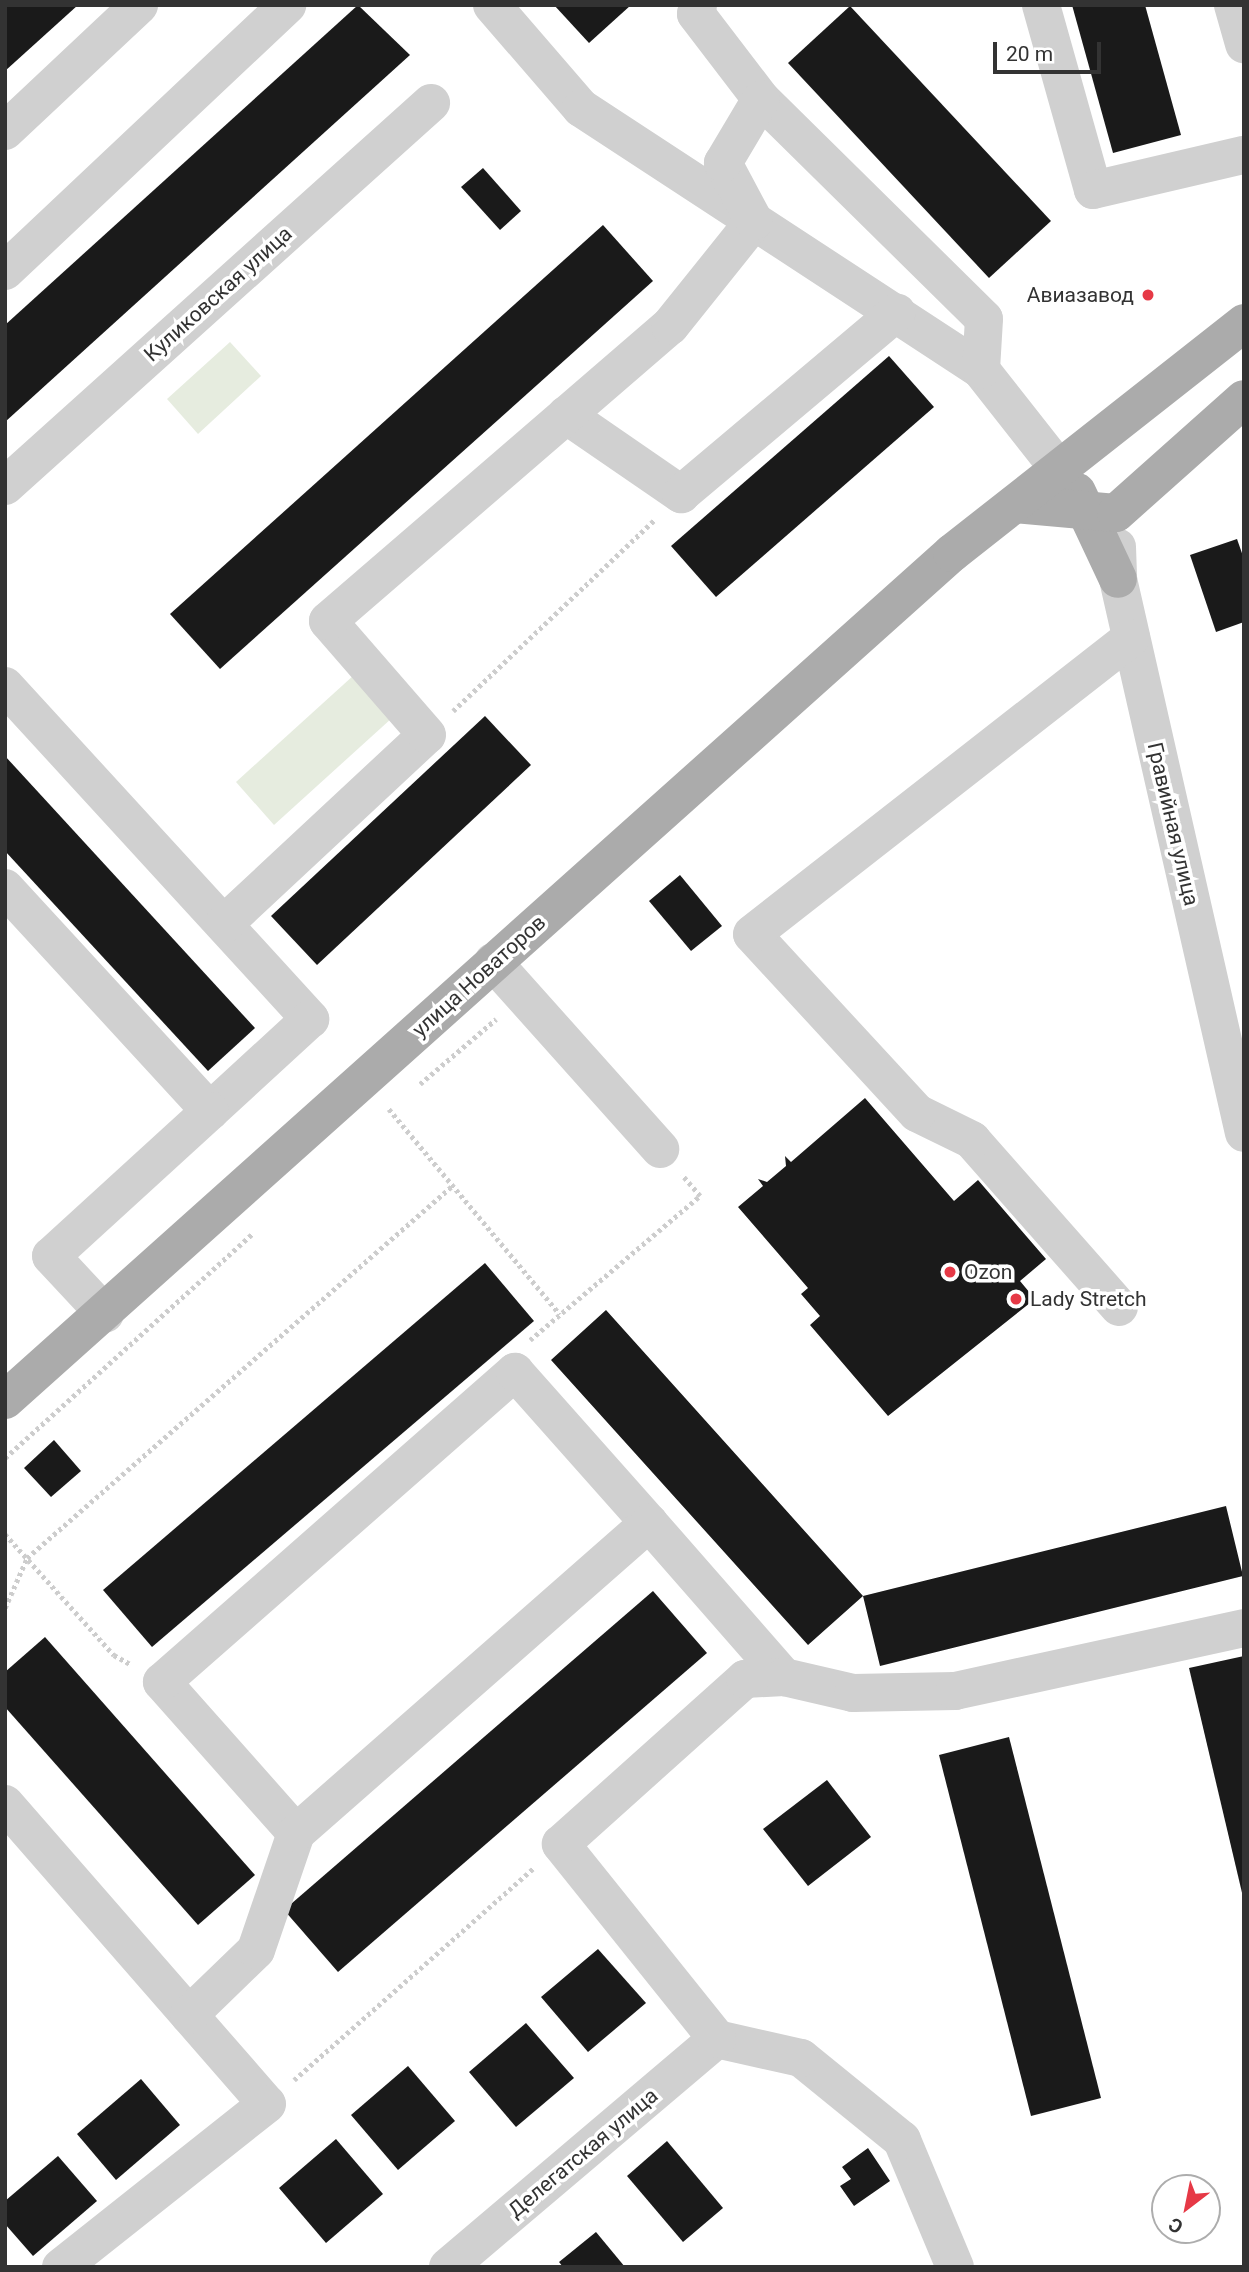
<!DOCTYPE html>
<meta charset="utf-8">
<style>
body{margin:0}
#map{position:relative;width:1249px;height:2272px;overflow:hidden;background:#fff;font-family:Roboto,sans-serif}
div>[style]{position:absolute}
.green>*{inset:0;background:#e6ecdf}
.building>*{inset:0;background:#1a1a1a}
.path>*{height:4.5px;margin-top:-2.25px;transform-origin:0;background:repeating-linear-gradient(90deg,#cdcdcd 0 3.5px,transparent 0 7px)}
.minor>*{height:38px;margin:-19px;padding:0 19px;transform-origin:19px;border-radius:19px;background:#d0d0d0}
.major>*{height:38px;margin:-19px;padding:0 19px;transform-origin:19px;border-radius:19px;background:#ababab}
.dots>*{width:19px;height:19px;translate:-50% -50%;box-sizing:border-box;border:4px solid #fff;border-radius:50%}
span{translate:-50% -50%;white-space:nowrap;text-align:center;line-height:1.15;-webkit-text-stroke:7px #fff;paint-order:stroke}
.street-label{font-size:21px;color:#333}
.poi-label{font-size:21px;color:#333}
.right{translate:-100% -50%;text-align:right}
.left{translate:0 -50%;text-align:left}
.frame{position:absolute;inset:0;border:7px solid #333;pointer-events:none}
.north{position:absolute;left:1151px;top:2174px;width:70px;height:70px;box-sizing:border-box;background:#fff;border:2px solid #adadad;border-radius:50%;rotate:212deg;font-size:19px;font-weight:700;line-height:28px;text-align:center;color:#333}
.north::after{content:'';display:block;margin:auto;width:24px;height:32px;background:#e63946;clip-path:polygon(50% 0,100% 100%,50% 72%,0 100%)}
.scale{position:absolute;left:993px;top:42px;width:108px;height:32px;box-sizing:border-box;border:4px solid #333;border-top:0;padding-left:9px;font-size:21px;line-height:24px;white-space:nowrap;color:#333;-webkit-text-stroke:5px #fff;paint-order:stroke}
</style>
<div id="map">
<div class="green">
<i style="clip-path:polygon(230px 342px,261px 376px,198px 434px,167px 399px)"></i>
<i style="clip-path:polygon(354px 675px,392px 718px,274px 825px,236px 782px)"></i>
</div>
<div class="building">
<i style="clip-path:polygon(5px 5px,78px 5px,5px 71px)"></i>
<i style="clip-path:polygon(358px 5px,410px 55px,5px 422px,5px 325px)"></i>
<i style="clip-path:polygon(554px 5px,631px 5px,589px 43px)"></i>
<i style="clip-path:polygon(1072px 5px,1145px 5px,1181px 135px,1113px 153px)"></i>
<i style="clip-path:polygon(850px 6px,1051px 221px,989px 278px,788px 63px)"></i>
<i style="clip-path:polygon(483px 168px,521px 211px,500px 230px,461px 187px)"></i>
<i style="clip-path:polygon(603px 225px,653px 281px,220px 669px,170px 614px)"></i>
<i style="clip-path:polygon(889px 356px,934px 407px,716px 597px,671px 546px)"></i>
<i style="clip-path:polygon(1237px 539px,1244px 559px,1244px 622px,1216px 632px,1190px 555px)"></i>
<i style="clip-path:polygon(485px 716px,531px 765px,317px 965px,271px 916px)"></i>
<i style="clip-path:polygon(5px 756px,255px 1028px,208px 1071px,5px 851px)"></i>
<i style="clip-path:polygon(680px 875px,722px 926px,691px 951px,649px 901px)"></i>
<i style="clip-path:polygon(865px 1098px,954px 1201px,978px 1180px,1046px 1259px,1020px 1281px,1035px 1299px,888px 1416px,810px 1325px,820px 1316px,801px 1294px,808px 1288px,738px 1207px,763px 1186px,758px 1179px,767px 1182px,786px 1166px,785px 1156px,791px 1162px)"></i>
<i style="clip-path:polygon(485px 1263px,534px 1321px,152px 1647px,103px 1590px)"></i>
<i style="clip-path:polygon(606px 1310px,863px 1596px,1226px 1506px,1243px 1576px,880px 1666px,863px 1596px,808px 1645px,551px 1360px)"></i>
<i style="clip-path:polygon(54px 1440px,81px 1471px,51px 1497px,24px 1468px)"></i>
<i style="clip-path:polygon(653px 1591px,707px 1653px,338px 1972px,284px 1910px)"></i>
<i style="clip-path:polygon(45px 1637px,255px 1875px,198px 1925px,5px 1707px,5px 1672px)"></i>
<i style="clip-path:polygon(1244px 1656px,1244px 1897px,1243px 1897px,1189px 1668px)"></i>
<i style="clip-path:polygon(1009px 1737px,1101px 2098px,1031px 2116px,939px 1755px)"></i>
<i style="clip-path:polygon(827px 1780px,871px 1837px,808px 1886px,763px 1829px)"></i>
<i style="clip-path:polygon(598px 1949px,646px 2003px,588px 2052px,541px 1997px)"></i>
<i style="clip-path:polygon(526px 2023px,574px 2078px,516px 2127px,469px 2072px)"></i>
<i style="clip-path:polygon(408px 2066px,455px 2121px,398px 2170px,351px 2115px)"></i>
<i style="clip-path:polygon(141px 2079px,180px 2125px,116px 2180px,77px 2134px)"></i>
<i style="clip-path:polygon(336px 2139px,383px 2194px,326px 2243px,279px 2188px)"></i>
<i style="clip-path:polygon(667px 2141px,723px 2208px,683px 2242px,627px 2176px)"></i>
<i style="clip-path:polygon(868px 2148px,890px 2181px,854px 2206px,840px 2186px,851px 2179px,842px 2167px)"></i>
<i style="clip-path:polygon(58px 2156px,97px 2201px,33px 2256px,5px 2224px,5px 2201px)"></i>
<i style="clip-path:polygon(596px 2232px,625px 2267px,563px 2267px,559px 2262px)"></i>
</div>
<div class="path">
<i style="left:453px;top:711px;width:279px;rotate:-43.5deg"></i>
<i style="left:420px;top:1084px;width:100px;rotate:-40.5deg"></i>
<i style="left:389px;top:1109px;width:267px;rotate:50.2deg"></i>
<i style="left:530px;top:1340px;width:223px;rotate:-40.3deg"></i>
<i style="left:700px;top:1196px;width:28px;rotate:-131deg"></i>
<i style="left:5px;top:1458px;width:335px;rotate:-42.2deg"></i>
<i style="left:5px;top:1534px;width:163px;rotate:48deg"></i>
<i style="left:114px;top:1655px;width:18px;rotate:29deg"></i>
<i style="left:5px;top:1608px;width:55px;rotate:-66.3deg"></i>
<i style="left:27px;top:1558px;width:565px;rotate:-41.2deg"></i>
<i style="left:294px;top:2080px;width:320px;rotate:-41.5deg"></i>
</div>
<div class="minor">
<i style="left:492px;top:5px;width:136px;rotate:49.2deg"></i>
<i style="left:581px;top:108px;width:478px;rotate:33.2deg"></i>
<i style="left:981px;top:370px;width:126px;rotate:51.8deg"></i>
<i style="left:698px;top:5px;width:9px;rotate:103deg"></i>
<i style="left:696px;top:14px;width:107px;rotate:52.6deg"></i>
<i style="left:761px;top:99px;width:313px;rotate:44.6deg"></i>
<i style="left:984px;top:319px;width:51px;rotate:93.4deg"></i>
<i style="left:1041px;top:5px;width:192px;rotate:74.3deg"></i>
<i style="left:1093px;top:190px;width:155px;rotate:-13.1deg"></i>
<i style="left:1233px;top:5px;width:41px;rotate:74.2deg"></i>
<i style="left:5px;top:131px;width:184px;rotate:-43.2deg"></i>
<i style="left:5px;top:271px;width:388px;rotate:-43.3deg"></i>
<i style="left:566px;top:415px;width:140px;rotate:34.5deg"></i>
<i style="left:681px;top:494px;width:282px;rotate:-40.1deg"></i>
<i style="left:5px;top:486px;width:573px;rotate:-41.96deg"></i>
<i style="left:1117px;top:547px;width:32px;rotate:88deg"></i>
<i style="left:1118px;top:579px;width:568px;rotate:77.19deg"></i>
<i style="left:5px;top:686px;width:452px;rotate:47.5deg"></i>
<i style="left:310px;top:1019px;width:136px;rotate:137.4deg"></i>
<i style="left:5px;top:888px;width:303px;rotate:47.4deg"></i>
<i style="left:210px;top:1111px;width:215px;rotate:137.6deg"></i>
<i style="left:51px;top:1256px;width:79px;rotate:47deg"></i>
<i style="left:224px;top:924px;width:277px;rotate:-43deg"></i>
<i style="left:427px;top:735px;width:151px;rotate:-131deg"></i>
<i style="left:328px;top:621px;width:452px;rotate:-40.8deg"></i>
<i style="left:670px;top:326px;width:134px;rotate:-51.3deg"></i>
<i style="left:754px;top:221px;width:66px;rotate:-118.1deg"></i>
<i style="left:723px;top:163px;width:74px;rotate:-59.3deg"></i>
<i style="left:493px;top:962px;width:251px;rotate:48.2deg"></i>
<i style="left:1119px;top:1307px;width:222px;rotate:-131.4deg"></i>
<i style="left:972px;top:1140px;width:61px;rotate:-153.9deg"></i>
<i style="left:917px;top:1113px;width:243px;rotate:-132.7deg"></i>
<i style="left:752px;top:934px;width:481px;rotate:-38deg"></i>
<i style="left:5px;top:1804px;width:398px;rotate:48.9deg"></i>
<i style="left:267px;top:2104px;width:263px;rotate:141.6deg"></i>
<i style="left:296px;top:1833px;width:202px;rotate:-131.6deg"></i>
<i style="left:162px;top:1682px;width:470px;rotate:-41.3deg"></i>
<i style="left:515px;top:1372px;width:202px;rotate:48.4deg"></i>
<i style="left:189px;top:2015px;width:93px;rotate:-44.1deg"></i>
<i style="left:256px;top:1950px;width:124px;rotate:-71.1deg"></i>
<i style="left:296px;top:1833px;width:470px;rotate:-41.3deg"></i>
<i style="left:649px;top:1523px;width:205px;rotate:48.8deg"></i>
<i style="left:448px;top:2267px;width:353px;rotate:-40.3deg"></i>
<i style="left:955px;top:2267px;width:138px;rotate:-112.7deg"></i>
<i style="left:902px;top:2140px;width:130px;rotate:-140.9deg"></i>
<i style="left:801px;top:2058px;width:86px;rotate:-167.3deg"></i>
<i style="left:717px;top:2039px;width:250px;rotate:-128.7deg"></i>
<i style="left:561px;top:1844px;width:247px;rotate:-41.9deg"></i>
<i style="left:745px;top:1679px;width:39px;rotate:-3deg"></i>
<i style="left:784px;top:1677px;width:71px;rotate:13.1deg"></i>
<i style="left:853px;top:1693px;width:102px;rotate:-1.1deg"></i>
<i style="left:955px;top:1691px;width:296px;rotate:-12.3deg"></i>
</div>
<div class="major">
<i style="left:1077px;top:492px;width:96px;rotate:64.8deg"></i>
<i style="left:1015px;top:504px;width:101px;rotate:5.1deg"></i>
<i style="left:1116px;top:513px;width:171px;rotate:-41.7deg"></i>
<i style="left:5px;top:1400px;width:1271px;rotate:-41.81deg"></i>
<i style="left:952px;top:553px;width:372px;rotate:-38.2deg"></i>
</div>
<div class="dots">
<i style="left:1148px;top:295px;background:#e63946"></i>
<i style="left:950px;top:1272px;background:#e63946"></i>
<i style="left:1016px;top:1299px;background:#e63946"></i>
</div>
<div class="street-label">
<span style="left:218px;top:294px;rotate:-42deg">Куликовская улица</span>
<span style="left:1173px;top:824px;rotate:77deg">Гравийная улица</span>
<span style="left:479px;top:976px;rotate:-42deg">улица Новаторов</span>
<span style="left:583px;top:2153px;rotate:-40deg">Делегатская улица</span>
</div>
<div class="poi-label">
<span class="right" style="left:1134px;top:295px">Авиазавод</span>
<span class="left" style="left:964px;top:1272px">Ozon</span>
<span class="left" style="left:1030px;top:1299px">Lady Stretch</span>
</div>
<div class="frame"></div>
<div class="north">С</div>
<div class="scale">20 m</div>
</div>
